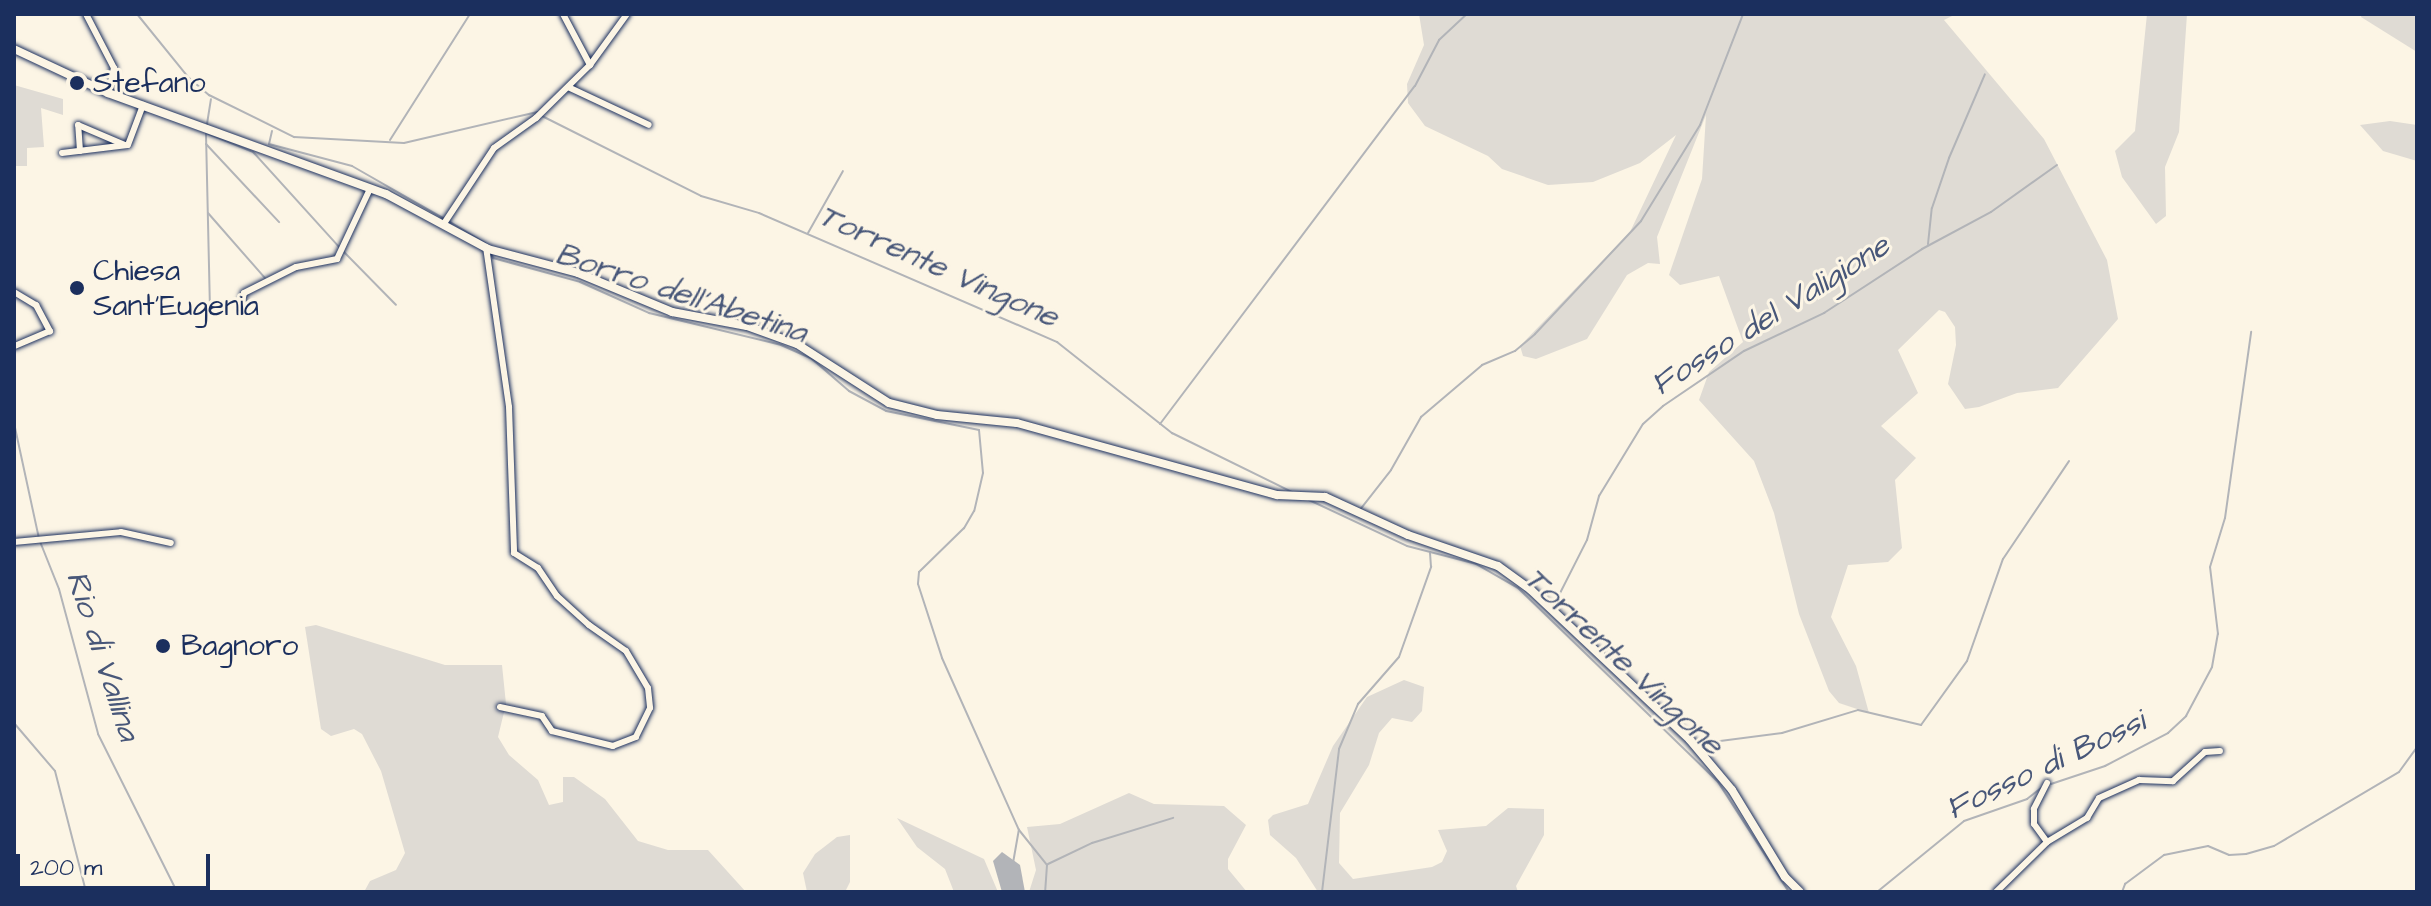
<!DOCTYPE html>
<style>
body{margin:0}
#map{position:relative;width:2431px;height:906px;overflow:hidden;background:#fcf5e5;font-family:"Architects Daughter",sans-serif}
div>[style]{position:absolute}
.green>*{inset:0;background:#dfdbd4}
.water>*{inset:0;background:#b2b4b8}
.stream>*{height:2px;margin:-1px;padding:0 1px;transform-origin:1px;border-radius:1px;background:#b2b4b8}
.roads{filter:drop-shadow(0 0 2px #1b2f5e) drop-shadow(0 0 2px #1b2f5e)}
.minor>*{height:6px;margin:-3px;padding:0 3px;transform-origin:3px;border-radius:3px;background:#fcf5e5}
.tertiary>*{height:8px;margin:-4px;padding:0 4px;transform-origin:4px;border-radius:4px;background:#fcf5e5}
.dots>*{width:22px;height:22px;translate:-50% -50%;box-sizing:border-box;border:4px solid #fcf5e5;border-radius:50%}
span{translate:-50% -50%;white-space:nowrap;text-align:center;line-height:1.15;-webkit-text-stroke:6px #fcf5e5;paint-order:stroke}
.poi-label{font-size:30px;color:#1b2f5e}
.left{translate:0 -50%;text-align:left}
.water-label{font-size:32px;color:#485779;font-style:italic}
.frame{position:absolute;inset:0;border:16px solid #1b2f5e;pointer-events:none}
.scale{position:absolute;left:16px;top:854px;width:194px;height:36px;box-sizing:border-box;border:4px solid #1b2f5e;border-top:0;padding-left:10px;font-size:24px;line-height:28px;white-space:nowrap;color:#1b2f5e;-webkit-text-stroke:6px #fcf5e5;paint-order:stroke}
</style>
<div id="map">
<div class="green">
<i style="clip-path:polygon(1419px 14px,1956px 14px,1944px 20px,2044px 139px,2107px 260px,2118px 319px,2058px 388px,2017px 393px,1979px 407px,1965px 409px,1948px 384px,1956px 345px,1955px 327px,1945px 312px,1939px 310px,1898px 350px,1918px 393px,1881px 426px,1916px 458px,1895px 480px,1902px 548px,1888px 562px,1848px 565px,1831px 617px,1856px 666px,1869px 713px,1839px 703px,1829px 691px,1799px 614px,1774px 513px,1754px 461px,1699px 400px,1709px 372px,1743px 342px,1719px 276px,1680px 285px,1669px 275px,1702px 179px,1706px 115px,1657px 237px,1660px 264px,1648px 263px,1627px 275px,1587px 339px,1536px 359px,1523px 356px,1520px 346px,1630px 232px,1676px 135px,1640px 163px,1593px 182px,1548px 185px,1502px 169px,1488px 156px,1425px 126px,1408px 103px,1407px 84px,1424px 45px)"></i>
<i style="clip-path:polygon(2147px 14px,2187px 14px,2179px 132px,2165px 167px,2166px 216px,2156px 224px,2122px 177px,2115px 151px,2135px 131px)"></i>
<i style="clip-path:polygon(2362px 14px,2417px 14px,2417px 52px,2361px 17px)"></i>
<i style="clip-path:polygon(14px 85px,63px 99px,63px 115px,41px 108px,44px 147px,27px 148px,27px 166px,14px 166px)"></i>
<i style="clip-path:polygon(2390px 121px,2417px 125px,2417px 161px,2383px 151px,2360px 125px)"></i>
<i style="clip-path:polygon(316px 625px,445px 665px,502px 665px,506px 704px,498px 737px,509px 755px,538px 780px,549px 805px,563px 802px,563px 777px,574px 777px,605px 799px,638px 841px,668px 850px,708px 850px,746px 892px,364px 892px,370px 881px,396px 870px,405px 853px,381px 771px,362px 734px,354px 729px,331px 736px,321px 729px,305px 627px)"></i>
<i style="clip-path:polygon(1404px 680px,1424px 687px,1422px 711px,1412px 722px,1392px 718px,1379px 733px,1369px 765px,1340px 813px,1339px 863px,1353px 879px,1432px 867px,1442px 862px,1447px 851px,1438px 830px,1486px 826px,1508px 808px,1544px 809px,1544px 835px,1516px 886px,1518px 892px,1318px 892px,1296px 858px,1270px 835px,1268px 820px,1273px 815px,1308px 804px,1333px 746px,1367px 697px)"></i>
<i style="clip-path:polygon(1129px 793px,1154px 804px,1224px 806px,1246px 825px,1228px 859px,1228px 869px,1247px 892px,1029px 892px,1036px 870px,1027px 827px,1060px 824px)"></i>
<i style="clip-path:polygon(897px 818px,984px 859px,998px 892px,954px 892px,945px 869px,917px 847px)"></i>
<i style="clip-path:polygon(850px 835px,850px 882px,845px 892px,807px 892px,803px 873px,815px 854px,837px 837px)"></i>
</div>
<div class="water">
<i style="clip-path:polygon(1002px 852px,1020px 865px,1025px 892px,1002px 892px,993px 861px)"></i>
</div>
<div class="stream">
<i style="left:137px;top:14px;width:81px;rotate:51deg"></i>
<i style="left:188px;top:77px;width:28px;rotate:41deg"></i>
<i style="left:209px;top:95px;width:95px;rotate:26.3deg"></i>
<i style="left:294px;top:137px;width:110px;rotate:3.1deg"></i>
<i style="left:404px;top:143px;width:137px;rotate:-13.1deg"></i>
<i style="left:542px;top:116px;width:178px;rotate:26.7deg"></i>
<i style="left:701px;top:196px;width:60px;rotate:16.3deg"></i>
<i style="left:759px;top:213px;width:325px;rotate:23.4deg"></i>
<i style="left:1057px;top:342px;width:147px;rotate:38.4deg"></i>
<i style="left:1172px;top:433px;width:134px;rotate:26.2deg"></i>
<i style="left:207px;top:124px;width:25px;rotate:-81deg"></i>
<i style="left:272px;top:131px;width:13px;rotate:103deg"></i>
<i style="left:269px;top:144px;width:86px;rotate:14.8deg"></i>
<i style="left:352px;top:166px;width:107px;rotate:29.7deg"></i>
<i style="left:206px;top:133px;width:51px;rotate:22deg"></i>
<i style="left:253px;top:152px;width:128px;rotate:47.8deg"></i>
<i style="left:206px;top:134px;width:171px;rotate:88.7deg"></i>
<i style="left:390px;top:140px;width:149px;rotate:-57.6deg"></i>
<i style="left:206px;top:144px;width:107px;rotate:46.9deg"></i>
<i style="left:208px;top:213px;width:86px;rotate:48.8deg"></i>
<i style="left:450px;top:222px;width:41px;rotate:31deg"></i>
<i style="left:808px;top:233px;width:71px;rotate:-60.6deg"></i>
<i style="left:1928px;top:244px;width:36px;rotate:-84deg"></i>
<i style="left:1932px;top:208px;width:53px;rotate:-71.2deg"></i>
<i style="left:1949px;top:158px;width:91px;rotate:-66.8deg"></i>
<i style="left:344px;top:252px;width:74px;rotate:45.5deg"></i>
<i style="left:490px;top:252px;width:7px;rotate:63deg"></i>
<i style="left:493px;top:258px;width:90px;rotate:15.4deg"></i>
<i style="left:580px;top:282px;width:76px;rotate:24.2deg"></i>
<i style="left:649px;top:313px;width:136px;rotate:13.6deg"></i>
<i style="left:781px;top:345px;width:34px;rotate:24deg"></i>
<i style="left:812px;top:359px;width:49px;rotate:40.9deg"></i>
<i style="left:849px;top:391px;width:42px;rotate:28.4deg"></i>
<i style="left:886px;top:411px;width:95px;rotate:11.5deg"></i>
<i style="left:979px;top:430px;width:43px;rotate:84.7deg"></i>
<i style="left:983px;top:473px;width:39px;rotate:103deg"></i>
<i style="left:974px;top:511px;width:20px;rotate:120deg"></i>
<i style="left:964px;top:528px;width:63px;rotate:135.6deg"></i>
<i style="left:919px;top:572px;width:12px;rotate:95deg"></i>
<i style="left:918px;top:584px;width:78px;rotate:72deg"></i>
<i style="left:942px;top:658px;width:188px;rotate:65.9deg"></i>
<i style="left:1019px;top:830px;width:45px;rotate:51.3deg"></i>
<i style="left:1047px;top:865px;width:27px;rotate:94deg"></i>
<i style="left:14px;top:423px;width:119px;rotate:77.8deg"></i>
<i style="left:39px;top:539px;width:54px;rotate:68.2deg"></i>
<i style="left:59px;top:589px;width:150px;rotate:74.9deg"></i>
<i style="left:98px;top:734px;width:177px;rotate:63.4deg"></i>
<i style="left:1160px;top:424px;width:423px;rotate:-53deg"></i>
<i style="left:1415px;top:86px;width:52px;rotate:-62.4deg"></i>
<i style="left:1439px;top:40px;width:38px;rotate:-43deg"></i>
<i style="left:2417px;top:428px;width:61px;rotate:90deg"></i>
<i style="left:1309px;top:500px;width:108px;rotate:25.1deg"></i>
<i style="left:1407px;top:546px;width:71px;rotate:14.6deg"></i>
<i style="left:1476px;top:564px;width:48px;rotate:29.7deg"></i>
<i style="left:1518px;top:588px;width:279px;rotate:44.1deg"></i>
<i style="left:1718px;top:782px;width:131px;rotate:57.2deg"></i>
<i style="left:1359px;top:511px;width:52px;rotate:-52deg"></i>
<i style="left:1391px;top:470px;width:61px;rotate:-60.5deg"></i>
<i style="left:1421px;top:417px;width:80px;rotate:-40.4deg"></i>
<i style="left:1482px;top:365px;width:36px;rotate:-23deg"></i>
<i style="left:1515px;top:351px;width:26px;rotate:-40deg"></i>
<i style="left:1535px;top:334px;width:155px;rotate:-46.8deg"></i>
<i style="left:1641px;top:221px;width:113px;rotate:-58.4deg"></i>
<i style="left:1700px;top:125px;width:119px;rotate:-68.8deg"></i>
<i style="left:1554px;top:605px;width:73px;rotate:-63.1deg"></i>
<i style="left:1587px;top:540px;width:46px;rotate:-74.7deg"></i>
<i style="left:1599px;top:496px;width:84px;rotate:-58.6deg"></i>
<i style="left:1643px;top:424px;width:27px;rotate:-42deg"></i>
<i style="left:1663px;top:406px;width:98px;rotate:-34.2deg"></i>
<i style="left:1744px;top:351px;width:89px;rotate:-25.4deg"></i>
<i style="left:1824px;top:313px;width:117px;rotate:-33.1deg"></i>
<i style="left:1922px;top:249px;width:78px;rotate:-28.2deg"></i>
<i style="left:1991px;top:212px;width:81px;rotate:-35.5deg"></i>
<i style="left:14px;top:723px;width:63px;rotate:49.5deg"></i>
<i style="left:55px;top:771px;width:125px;rotate:75.6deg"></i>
<i style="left:1697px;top:744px;width:86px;rotate:-7.4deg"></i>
<i style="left:1782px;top:733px;width:79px;rotate:-16.8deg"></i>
<i style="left:1858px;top:710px;width:65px;rotate:13.4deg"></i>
<i style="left:1921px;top:725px;width:79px;rotate:-54.3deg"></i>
<i style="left:1967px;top:661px;width:108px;rotate:-70.6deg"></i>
<i style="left:2003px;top:559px;width:118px;rotate:-56deg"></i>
<i style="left:2051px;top:784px;width:57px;rotate:-18.4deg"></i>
<i style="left:2105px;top:766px;width:71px;rotate:-27.6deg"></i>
<i style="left:2168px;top:733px;width:25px;rotate:-43deg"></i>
<i style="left:2186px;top:716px;width:55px;rotate:-62deg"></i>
<i style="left:2212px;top:667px;width:34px;rotate:-80deg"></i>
<i style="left:2218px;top:634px;width:67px;rotate:-96.8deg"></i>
<i style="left:2210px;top:567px;width:51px;rotate:-73deg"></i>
<i style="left:2225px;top:518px;width:188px;rotate:-82deg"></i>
<i style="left:1013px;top:863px;width:34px;rotate:-80deg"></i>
<i style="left:1048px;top:864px;width:49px;rotate:-25.5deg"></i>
<i style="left:1092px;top:843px;width:85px;rotate:-17.2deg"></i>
<i style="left:1322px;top:892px;width:144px;rotate:-83.2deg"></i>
<i style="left:1339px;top:749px;width:49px;rotate:-67.1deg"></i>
<i style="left:1358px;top:704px;width:62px;rotate:-48.9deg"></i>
<i style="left:1399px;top:657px;width:96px;rotate:-70.4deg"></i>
<i style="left:1431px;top:567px;width:15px;rotate:-94deg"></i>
<i style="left:1877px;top:892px;width:112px;rotate:-39.2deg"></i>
<i style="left:1964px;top:821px;width:67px;rotate:-19.2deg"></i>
<i style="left:2027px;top:799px;width:18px;rotate:-38deg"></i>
<i style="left:2122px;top:892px;width:9px;rotate:-69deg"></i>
<i style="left:2125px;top:884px;width:49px;rotate:-36.6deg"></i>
<i style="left:2164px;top:855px;width:45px;rotate:-11.6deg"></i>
<i style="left:2208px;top:846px;width:23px;rotate:23deg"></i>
<i style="left:2229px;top:855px;width:17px;rotate:-3deg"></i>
<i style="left:2246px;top:854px;width:29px;rotate:-16deg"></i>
<i style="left:2274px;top:846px;width:145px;rotate:-30.6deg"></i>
<i style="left:2399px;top:772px;width:31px;rotate:-54deg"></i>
</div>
<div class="roads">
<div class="minor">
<i style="left:86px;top:14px;width:61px;rotate:62.6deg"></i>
<i style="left:114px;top:68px;width:26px;rotate:103deg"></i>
<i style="left:563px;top:14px;width:58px;rotate:62.1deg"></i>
<i style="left:568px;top:87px;width:89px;rotate:25.1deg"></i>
<i style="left:80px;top:151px;width:26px;rotate:-94deg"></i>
<i style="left:78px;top:125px;width:51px;rotate:23.1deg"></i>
<i style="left:62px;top:153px;width:66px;rotate:-6.9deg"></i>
<i style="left:128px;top:145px;width:43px;rotate:-69.4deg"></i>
<i style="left:443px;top:225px;width:92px;rotate:-56.5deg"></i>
<i style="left:494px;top:148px;width:52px;rotate:-35.5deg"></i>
<i style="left:536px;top:118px;width:76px;rotate:-44.5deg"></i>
<i style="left:590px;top:65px;width:63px;rotate:-54deg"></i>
<i style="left:486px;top:247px;width:162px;rotate:81.8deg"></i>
<i style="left:509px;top:407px;width:146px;rotate:88deg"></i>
<i style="left:514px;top:553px;width:28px;rotate:32deg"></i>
<i style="left:538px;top:568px;width:34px;rotate:56deg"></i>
<i style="left:557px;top:596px;width:43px;rotate:42.2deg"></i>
<i style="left:589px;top:625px;width:45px;rotate:35.1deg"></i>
<i style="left:626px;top:651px;width:43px;rotate:59.3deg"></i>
<i style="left:648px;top:688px;width:20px;rotate:84deg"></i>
<i style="left:650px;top:708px;width:32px;rotate:116deg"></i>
<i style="left:636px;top:737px;width:25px;rotate:159deg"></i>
<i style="left:613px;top:746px;width:63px;rotate:-166.2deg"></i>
<i style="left:552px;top:731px;width:18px;rotate:-124deg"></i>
<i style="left:542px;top:716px;width:43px;rotate:-167.9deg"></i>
<i style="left:14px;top:292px;width:26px;rotate:31deg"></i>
<i style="left:36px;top:305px;width:30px;rotate:62deg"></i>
<i style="left:50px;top:331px;width:39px;rotate:157deg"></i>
<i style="left:241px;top:306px;width:13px;rotate:-77deg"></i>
<i style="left:244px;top:293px;width:58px;rotate:-26.6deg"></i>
<i style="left:296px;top:267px;width:42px;rotate:-11deg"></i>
<i style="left:337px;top:259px;width:77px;rotate:-64.8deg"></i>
<i style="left:14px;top:542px;width:107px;rotate:-5.3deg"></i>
<i style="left:121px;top:532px;width:51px;rotate:12.4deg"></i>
<i style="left:2047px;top:783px;width:29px;rotate:117deg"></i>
<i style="left:2034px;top:809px;width:15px;rotate:90deg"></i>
<i style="left:2034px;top:824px;width:22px;rotate:54deg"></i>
<i style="left:1996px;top:892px;width:71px;rotate:-44.4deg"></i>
<i style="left:2047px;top:842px;width:47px;rotate:-31deg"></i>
<i style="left:2087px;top:818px;width:23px;rotate:-59deg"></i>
<i style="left:2099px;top:798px;width:44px;rotate:-24.2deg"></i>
<i style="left:2139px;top:780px;width:34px;rotate:2deg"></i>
<i style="left:2173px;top:781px;width:43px;rotate:-42.2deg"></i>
<i style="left:2205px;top:752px;width:15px;rotate:-4deg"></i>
</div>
<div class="tertiary">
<i style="left:14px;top:49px;width:104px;rotate:25.1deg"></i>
<i style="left:108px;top:93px;width:296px;rotate:20deg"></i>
<i style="left:386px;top:194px;width:116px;rotate:28.3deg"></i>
<i style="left:488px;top:249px;width:93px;rotate:14.9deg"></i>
<i style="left:578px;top:273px;width:102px;rotate:22.5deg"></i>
<i style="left:672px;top:312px;width:76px;rotate:10.6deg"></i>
<i style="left:747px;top:326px;width:53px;rotate:19.8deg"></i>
<i style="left:797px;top:344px;width:109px;rotate:32.7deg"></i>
<i style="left:889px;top:403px;width:49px;rotate:14deg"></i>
<i style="left:937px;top:415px;width:80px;rotate:5.7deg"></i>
<i style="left:1017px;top:423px;width:270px;rotate:15.5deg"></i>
<i style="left:1277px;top:495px;width:48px;rotate:2.4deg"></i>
<i style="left:1325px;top:497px;width:91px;rotate:24.6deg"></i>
<i style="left:1408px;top:535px;width:95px;rotate:19deg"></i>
<i style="left:1498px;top:566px;width:41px;rotate:36deg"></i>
<i style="left:1531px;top:590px;width:219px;rotate:43.3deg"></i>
<i style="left:1690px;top:740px;width:65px;rotate:50deg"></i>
<i style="left:1732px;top:790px;width:102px;rotate:58.7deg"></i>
<i style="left:1785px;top:877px;width:21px;rotate:45deg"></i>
</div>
</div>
<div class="dots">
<i style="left:77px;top:83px;background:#1b2f5e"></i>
<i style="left:77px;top:288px;background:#1b2f5e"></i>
<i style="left:163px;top:646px;background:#1b2f5e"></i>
</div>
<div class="poi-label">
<span class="left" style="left:93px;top:83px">Stefano</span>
<span class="left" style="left:93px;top:288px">Chiesa<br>Sant'Eugenia</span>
<span class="left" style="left:181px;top:646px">Bagnoro</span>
</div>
<div class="water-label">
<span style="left:938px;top:267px;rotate:24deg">Torrente Vingone</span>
<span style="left:681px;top:294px;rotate:18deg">Borro dell'Abetina</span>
<span style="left:1771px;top:316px;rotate:-32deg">Fosso del Valigione</span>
<span style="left:102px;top:656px;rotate:72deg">Rio di Vallina</span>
<span style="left:1623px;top:662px;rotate:43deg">Torrente Vingone</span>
<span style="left:2046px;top:766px;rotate:-25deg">Fosso di Bossi</span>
</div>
<div class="frame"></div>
<div class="scale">200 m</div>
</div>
